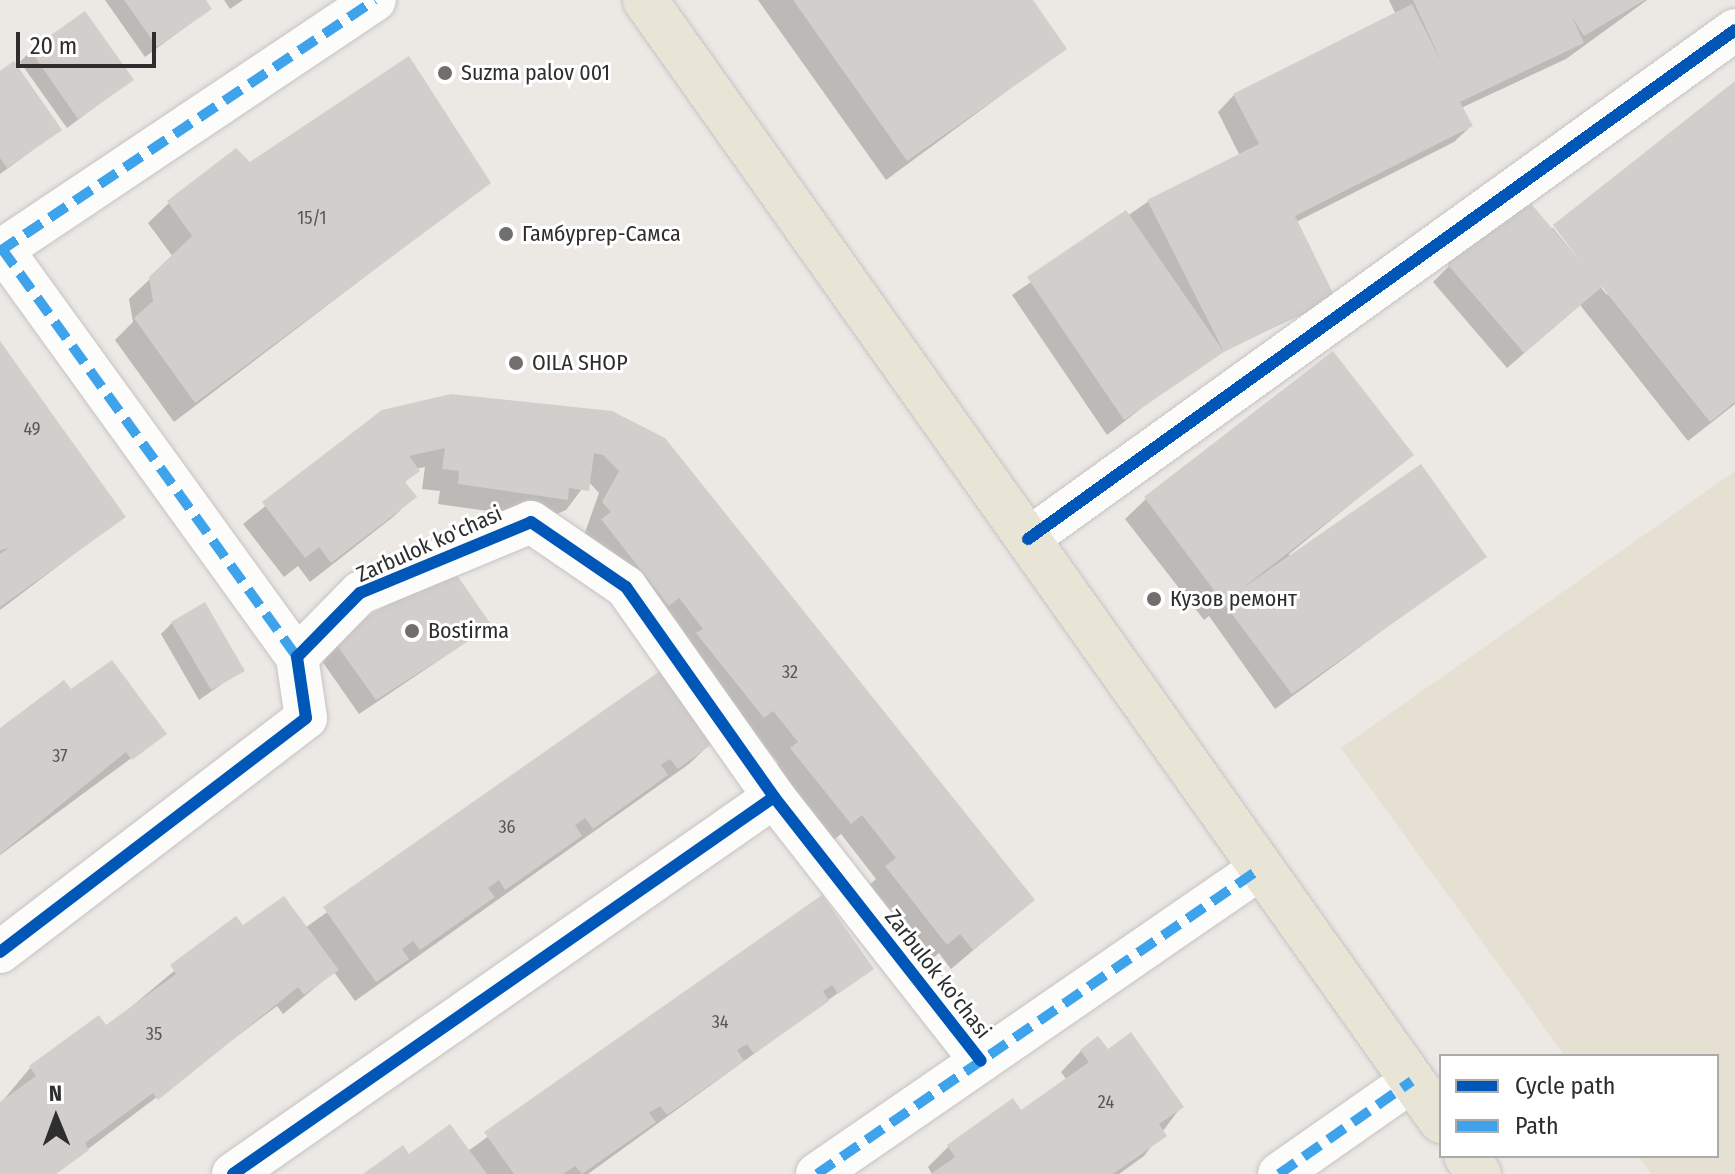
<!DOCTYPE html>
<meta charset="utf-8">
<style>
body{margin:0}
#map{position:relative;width:1735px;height:1174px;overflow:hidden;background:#ece8e4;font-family:"Fira Sans Condensed",sans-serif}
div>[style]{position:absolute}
.education>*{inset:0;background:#e6e0d3}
.shadow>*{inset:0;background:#0003}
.building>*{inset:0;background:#d1cecb}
.roads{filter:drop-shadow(0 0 2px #c5c4c5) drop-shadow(0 0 2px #c5c4c5)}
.minor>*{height:42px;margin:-21px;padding:0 21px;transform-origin:21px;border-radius:21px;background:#fcfcfb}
.primary>*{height:44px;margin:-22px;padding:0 22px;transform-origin:22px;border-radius:22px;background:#e8e4d6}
.quiet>*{height:10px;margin-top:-5px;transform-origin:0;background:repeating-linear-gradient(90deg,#3ea3eb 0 20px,transparent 0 30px)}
.cycleway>*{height:12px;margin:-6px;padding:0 6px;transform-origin:6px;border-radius:6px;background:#0057b8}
.dots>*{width:22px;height:22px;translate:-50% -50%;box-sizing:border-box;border:4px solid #fff;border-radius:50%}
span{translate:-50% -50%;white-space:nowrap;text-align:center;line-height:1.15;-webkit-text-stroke:6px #fff;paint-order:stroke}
.number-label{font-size:18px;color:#585857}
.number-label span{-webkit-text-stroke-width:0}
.poi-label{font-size:22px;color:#2e2e2e}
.left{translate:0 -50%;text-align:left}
.street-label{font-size:22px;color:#2e2e2e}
.legend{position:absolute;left:1439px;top:1054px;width:280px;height:104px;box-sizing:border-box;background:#fff;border:2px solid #ababab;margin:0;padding:10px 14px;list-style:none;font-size:24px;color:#2e2e2e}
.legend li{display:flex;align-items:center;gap:16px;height:40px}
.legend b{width:40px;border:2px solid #ababab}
.north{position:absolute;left:16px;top:1078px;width:80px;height:80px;-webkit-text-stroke:6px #fff;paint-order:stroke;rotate:359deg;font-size:22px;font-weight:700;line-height:32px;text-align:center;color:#2e2e2e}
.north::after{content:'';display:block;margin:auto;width:28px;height:36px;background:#2e2e2e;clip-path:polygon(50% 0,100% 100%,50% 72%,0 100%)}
.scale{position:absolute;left:16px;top:32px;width:140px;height:36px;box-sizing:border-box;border:4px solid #2e2e2e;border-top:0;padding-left:10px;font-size:24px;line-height:28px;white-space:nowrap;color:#2e2e2e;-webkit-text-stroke:6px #fff;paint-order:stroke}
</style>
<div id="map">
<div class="education">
<i style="clip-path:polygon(1735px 471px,1735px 1174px,1651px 1174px,1638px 1156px,1717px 1156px,1717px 1056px,1565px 1056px,1341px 748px)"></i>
</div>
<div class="shadow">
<i style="clip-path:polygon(105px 0,204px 0,210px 9px,145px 57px)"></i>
<i style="clip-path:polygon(224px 0,243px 0,230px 9px)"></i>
<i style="clip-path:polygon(758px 0,1030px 0,1065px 48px,886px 180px)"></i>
<i style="clip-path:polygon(1389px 0,1647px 0,1566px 59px,1461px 108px,1471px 126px,1454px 142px,1296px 222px,1328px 302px,1202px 361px,1107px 435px,1012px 295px,1149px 201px,1240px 156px,1218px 112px,1234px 95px,1396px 15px)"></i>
<i style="clip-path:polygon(31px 51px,131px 80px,67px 128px,20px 62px)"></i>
<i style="clip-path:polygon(0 73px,60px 130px,0 174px)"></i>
<i style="clip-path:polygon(1735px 83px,1735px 404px,1688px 441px,1580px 305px,1507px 368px,1433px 282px,1449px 266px,1553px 228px,1607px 295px)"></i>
<i style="clip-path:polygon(249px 165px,488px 183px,174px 422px,115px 340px,133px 322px,129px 299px,173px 257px,148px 223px,169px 203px)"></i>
<i style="clip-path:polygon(0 345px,124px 516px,0 610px)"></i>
<i style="clip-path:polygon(383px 412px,611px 413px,1033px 900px,951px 969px,939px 953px,926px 964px,866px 888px,876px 879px,841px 834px,830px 843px,771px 769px,778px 763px,752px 730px,582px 541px,599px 493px,588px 481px,566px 510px,545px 519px,438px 504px,440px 491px,422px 489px,425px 467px,416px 469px,404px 484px,414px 497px,393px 517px,310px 582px,298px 566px,284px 577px,243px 524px)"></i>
<i style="clip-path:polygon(1411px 455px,1288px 555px,1484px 556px,1275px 709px,1209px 616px,1204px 620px,1125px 519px,1146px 499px)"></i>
<i style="clip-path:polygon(172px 623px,242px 670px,199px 700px,161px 634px)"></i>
<i style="clip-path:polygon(490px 626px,359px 714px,317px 654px,333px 638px)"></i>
<i style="clip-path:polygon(660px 673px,710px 744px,689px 764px,355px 1001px,334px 972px,283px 1014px,277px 1006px,55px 1174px,0 1174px,0 1104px,30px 1068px,98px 1018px,106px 1028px,236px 919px,243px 928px,305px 928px)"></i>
<i style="clip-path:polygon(70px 692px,164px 734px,0 855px,0 730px)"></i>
<i style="clip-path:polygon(821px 898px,871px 969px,588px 1174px,366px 1174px,409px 1157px,468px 1151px)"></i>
<i style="clip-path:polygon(1081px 1051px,1108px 1052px,1181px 1107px,1144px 1156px,1119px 1174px,932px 1174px,928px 1167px,948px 1147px,1013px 1101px,1021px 1112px,1067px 1080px,1061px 1072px)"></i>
</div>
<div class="building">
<i style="clip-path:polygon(124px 0,206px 0,212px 9px,157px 47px)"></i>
<i style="clip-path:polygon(793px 0,1033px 0,1067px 49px,907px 161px)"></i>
<i style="clip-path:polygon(1413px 0,1645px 0,1584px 36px,1572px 17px,1584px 43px,1460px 102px,1473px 126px,1295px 216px,1335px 297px,1224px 352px,1147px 200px,1259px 144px,1233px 94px,1412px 4px,1443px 65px)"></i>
<i style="clip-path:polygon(85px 11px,134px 80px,78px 119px,30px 50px)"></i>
<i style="clip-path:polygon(409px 56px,491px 183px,195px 403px,134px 318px,153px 301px,149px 277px,192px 236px,167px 201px,236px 148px,250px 162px)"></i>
<i style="clip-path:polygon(14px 61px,62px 130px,7px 168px,0 158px,0 71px)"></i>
<i style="clip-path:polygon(1735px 81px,1735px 402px,1710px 422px,1602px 287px,1524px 353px,1447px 264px,1526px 198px,1580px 261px,1553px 225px)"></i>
<i style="clip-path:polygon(1126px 210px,1224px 352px,1124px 420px,1027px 277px)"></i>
<i style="clip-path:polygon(0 341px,126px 517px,0 607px,0 554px,9px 548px,0 550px)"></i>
<i style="clip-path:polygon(1333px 351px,1414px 455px,1240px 590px,1421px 464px,1487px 557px,1292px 694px,1144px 497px)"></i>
<i style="clip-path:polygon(451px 394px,612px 411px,665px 438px,1035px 900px,973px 950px,960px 934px,947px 945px,885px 866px,896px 858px,862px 815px,851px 824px,790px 748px,798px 742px,773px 711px,764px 718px,696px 633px,703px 629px,679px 598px,669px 606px,601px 519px,611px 512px,602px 502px,619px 471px,603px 455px,594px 453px,589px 491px,569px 488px,568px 500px,458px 484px,459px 471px,442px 469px,445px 448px,409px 456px,420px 471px,405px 482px,417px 497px,331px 563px,319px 547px,305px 558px,262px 502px,382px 410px)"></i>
<i style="clip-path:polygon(452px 568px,492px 626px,376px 700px,331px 637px)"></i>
<i style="clip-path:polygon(205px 602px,245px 671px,211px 690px,171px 622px)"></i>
<i style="clip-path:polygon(112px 660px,167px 734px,132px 760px,126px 752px,0 854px,0 728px,64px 680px,71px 689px)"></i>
<i style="clip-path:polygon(660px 671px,712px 744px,678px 769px,670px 759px,661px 765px,668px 775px,593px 829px,585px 818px,575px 825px,582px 836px,505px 890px,499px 880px,488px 888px,495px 897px,420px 950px,413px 941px,402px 949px,409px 959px,376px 982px,323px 907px)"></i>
<i style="clip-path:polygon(822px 895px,874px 969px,838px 994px,832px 985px,823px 991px,829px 1001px,754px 1054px,747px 1044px,737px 1050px,744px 1061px,667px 1115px,660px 1106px,649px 1113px,656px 1122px,582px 1174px,575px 1166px,563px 1174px,514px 1174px,484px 1132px)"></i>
<i style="clip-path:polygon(284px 896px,339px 970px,304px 995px,298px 987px,158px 1100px,153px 1093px,85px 1143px,89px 1150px,56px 1174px,0 1174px,0 1102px,36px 1076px,29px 1066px,99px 1015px,106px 1025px,176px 974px,170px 965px,236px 916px,243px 925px)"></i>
<i style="clip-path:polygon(1131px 1032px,1184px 1107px,1159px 1124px,1167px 1136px,1113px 1174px,931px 1174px,955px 1157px,947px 1145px,1013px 1098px,1021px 1110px,1089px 1062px,1080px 1050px,1098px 1036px,1108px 1049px)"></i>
<i style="clip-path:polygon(450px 1124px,487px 1174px,363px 1174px,403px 1145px,409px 1154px)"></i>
</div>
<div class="roads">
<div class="minor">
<i style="left:2px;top:249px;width:503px;rotate:54.13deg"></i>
<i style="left:0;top:251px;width:451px;rotate:-33.8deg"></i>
<i style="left:1028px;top:539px;width:871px;rotate:-35.75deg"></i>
<i style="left:0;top:952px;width:385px;rotate:-37.4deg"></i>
<i style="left:306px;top:718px;width:62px;rotate:-98.4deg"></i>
<i style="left:297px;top:657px;width:90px;rotate:-45.5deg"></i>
<i style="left:360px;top:593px;width:185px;rotate:-22.5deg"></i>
<i style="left:531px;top:522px;width:115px;rotate:34.4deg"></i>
<i style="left:626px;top:587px;width:257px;rotate:54.8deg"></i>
<i style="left:233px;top:1174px;width:659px;rotate:-34.87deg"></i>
<i style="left:774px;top:797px;width:335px;rotate:51.9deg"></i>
<i style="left:817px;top:1174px;width:539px;rotate:-34.57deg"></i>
<i style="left:1279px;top:1174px;width:162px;rotate:-35deg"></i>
</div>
<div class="primary">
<i style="left:645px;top:0;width:1375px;rotate:54.62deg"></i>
<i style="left:1466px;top:1156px;width:22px;rotate:54deg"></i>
</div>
</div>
<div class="quiet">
<i style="left:2px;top:249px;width:503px;rotate:54.13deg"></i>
<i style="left:0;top:251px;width:451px;rotate:-33.8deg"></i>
<i style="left:817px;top:1174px;width:539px;rotate:-34.57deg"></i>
<i style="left:1279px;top:1174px;width:162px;rotate:-35deg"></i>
</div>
<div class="cycleway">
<i style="left:1028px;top:539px;width:871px;rotate:-35.75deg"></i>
<i style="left:0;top:952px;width:385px;rotate:-37.4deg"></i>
<i style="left:306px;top:718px;width:62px;rotate:-98.4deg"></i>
<i style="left:297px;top:657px;width:90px;rotate:-45.5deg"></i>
<i style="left:360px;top:593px;width:185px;rotate:-22.5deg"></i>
<i style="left:531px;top:522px;width:115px;rotate:34.4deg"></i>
<i style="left:626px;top:587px;width:257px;rotate:54.8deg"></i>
<i style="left:233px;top:1174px;width:659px;rotate:-34.87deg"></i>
<i style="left:774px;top:797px;width:335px;rotate:51.9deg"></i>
</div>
<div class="dots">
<i style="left:445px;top:73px;background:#706f6e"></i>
<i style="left:506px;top:234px;background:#706f6e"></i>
<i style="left:516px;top:363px;background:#706f6e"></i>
<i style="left:1154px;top:599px;background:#706f6e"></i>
<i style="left:412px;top:631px;background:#706f6e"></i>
</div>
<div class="number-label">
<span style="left:312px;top:218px">15/1</span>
<span style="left:32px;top:429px">49</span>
<span style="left:790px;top:672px">32</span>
<span style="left:60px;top:756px">37</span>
<span style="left:507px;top:827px">36</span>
<span style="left:720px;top:1022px">34</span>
<span style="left:154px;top:1034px">35</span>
<span style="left:1106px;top:1102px">24</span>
</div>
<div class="poi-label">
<span class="left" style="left:461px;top:73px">Suzma palov 001</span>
<span class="left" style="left:522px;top:234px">Гамбургер-Самса</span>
<span class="left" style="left:532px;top:363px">OILA SHOP</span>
<span class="left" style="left:1170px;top:599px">Кузов ремонт</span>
<span class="left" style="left:428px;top:631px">Bostirma</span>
</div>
<div class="street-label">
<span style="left:429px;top:544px;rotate:-24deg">Zarbulok ko'chasi</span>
<span style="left:938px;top:974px;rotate:52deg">Zarbulok ko'chasi</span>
</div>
<ul class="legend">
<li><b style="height:10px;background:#0057b8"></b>Cycle path</li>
<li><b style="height:10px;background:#3ea3eb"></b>Path</li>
</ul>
<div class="north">N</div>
<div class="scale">20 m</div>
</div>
